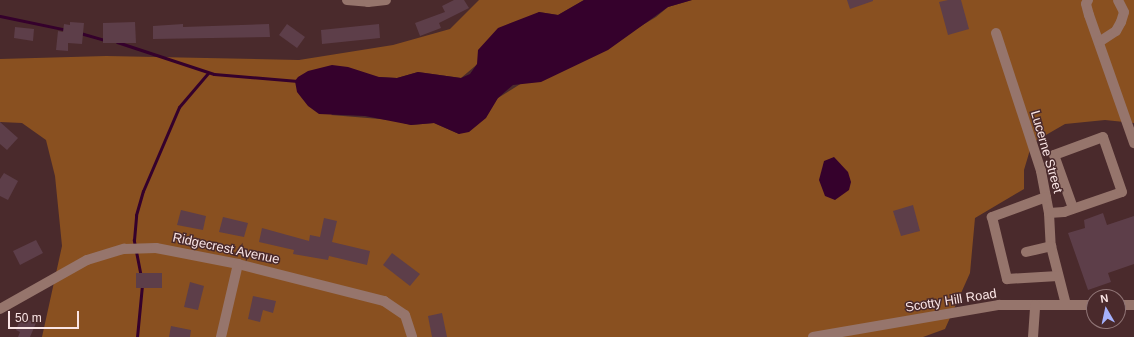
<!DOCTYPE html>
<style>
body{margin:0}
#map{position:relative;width:1134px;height:337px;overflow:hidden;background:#4a2a2c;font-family:Arial,sans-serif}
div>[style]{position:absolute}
.forest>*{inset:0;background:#895020}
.water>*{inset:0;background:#35012c}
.stream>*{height:3px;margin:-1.5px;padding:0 1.5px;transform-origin:1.5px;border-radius:1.5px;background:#35012c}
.building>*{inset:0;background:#5d3e49}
.minor>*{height:10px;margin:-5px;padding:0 5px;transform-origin:5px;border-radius:5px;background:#96756c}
span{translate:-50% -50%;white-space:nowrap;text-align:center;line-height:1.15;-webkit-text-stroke:3px #4a2a2c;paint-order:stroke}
.street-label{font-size:13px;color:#fae5e5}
.north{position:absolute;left:1086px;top:289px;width:40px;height:40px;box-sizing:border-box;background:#4a2a2c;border:1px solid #907576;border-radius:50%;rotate:351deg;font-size:11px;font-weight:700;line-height:16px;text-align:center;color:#fae5e5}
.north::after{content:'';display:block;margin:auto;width:14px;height:18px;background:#a5b1fc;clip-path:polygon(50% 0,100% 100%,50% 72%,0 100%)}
.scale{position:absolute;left:8px;top:311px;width:71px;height:18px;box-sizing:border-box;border:2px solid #fae5e5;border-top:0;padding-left:5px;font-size:12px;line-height:14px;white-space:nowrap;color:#fae5e5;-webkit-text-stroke:3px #4a2a2c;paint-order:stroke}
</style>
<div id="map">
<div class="forest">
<i style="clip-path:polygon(479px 0,584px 0,558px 15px,539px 12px,461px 78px,418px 72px,397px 78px,379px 77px,331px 115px,392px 120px,411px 125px,434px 123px,459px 134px,498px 98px,522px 83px,584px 60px,656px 17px,668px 7px,692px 0,1134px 0,1134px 123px,1105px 120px,1065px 124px,1032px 143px,1024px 170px,1024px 189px,975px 218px,970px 273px,945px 329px,923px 337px,42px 337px,62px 246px,55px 176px,46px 140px,22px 123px,0 122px,0 59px,106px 56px,299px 60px,393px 45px,450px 29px)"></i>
</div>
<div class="water">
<i style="clip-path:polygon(584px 0,711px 0,692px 0,668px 7px,608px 50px,541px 82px,513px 85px,498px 98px,486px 118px,469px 132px,459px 134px,434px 123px,411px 125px,365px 116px,319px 114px,308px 106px,297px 92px,295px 81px,298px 77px,308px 71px,332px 65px,348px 67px,379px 77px,397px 78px,418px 72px,461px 78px,470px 74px,477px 64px,478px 50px,498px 28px,539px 12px,558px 15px)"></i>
<i style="clip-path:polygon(834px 157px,848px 172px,851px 182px,849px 190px,835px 200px,825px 196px,819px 180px,824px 161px)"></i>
</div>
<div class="stream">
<i style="left:0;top:16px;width:68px;rotate:11.8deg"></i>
<i style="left:80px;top:33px;width:26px;rotate:16deg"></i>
<i style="left:117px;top:42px;width:102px;rotate:18.3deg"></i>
<i style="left:214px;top:74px;width:84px;rotate:4.8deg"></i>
<i style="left:141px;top:277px;width:38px;rotate:-101deg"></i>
<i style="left:134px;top:240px;width:25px;rotate:-85deg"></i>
<i style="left:136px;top:215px;width:25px;rotate:-74deg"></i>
<i style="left:143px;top:191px;width:91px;rotate:-66.8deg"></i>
<i style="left:179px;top:107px;width:45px;rotate:-49.5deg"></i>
<i style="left:137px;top:337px;width:52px;rotate:-84.5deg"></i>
</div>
<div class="building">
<i style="clip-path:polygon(454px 0,464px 0,469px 8px,439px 23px,441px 28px,420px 36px,415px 23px,445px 12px,442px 6px)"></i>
<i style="clip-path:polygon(847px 0,873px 0,873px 1px,850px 9px)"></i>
<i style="clip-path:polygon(948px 0,961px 0,969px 29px,948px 35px,939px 2px)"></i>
<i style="clip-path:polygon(70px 22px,84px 23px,82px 44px,68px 43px,68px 51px,56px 50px,58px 31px,63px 32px,64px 24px,70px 25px)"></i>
<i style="clip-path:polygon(135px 22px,136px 43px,103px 43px,103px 23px)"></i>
<i style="clip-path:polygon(183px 24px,183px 27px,269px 24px,270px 37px,153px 39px,153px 26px)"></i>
<i style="clip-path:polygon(287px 24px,305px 37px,297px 48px,279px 35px)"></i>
<i style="clip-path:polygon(379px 24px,380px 38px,322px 44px,321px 30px)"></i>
<i style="clip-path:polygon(15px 27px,34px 29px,33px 41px,14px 38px)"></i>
<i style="clip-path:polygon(0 122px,18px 138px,7px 150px,0 144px)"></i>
<i style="clip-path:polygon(4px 173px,18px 181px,8px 200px,0 196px,0 179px)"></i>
<i style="clip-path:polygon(913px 205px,920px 231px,901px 236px,893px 211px)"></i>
<i style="clip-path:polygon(181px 210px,206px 216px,203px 230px,177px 225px)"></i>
<i style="clip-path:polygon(1103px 213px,1107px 225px,1134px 216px,1134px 264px,1108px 273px,1111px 282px,1088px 290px,1068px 233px,1085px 228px,1084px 220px)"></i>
<i style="clip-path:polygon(223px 217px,248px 223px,244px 237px,219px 232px)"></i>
<i style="clip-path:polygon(324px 218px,337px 221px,332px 242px,370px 251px,367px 265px,329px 256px,328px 260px,293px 254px,294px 250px,259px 242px,262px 228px,309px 241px,310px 235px,320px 237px)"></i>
<i style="clip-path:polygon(36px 240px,43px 253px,20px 265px,13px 251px)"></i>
<i style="clip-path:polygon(392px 253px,420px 274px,410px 286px,383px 265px)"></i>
<i style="clip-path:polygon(136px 273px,162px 273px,162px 288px,136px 288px)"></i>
<i style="clip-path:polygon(190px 282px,204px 286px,198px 310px,184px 307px)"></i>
<i style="clip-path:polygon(253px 296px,276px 301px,273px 313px,263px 310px,260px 322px,248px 319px)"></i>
<i style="clip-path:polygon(442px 313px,447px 337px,432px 337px,428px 316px)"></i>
<i style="clip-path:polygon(21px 317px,36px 323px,30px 337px,18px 337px,20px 332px,16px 330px)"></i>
<i style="clip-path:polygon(171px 326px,191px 330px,190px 337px,169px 337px)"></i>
</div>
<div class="minor">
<i style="left:347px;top:0;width:21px;rotate:5deg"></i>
<i style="left:368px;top:2px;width:18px;rotate:-6deg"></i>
<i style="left:1088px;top:0;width:4px;rotate:117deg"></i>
<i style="left:1086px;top:4px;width:11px;rotate:75deg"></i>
<i style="left:1089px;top:15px;width:136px;rotate:70.6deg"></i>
<i style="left:996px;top:33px;width:145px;rotate:71.9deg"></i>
<i style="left:1041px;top:171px;width:43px;rotate:79.2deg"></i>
<i style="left:1049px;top:213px;width:33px;rotate:87deg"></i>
<i style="left:1051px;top:246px;width:61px;rotate:75.7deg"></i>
<i style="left:1099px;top:42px;width:20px;rotate:-33deg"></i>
<i style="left:1116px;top:31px;width:10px;rotate:-61deg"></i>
<i style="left:1121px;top:22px;width:10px;rotate:-73deg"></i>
<i style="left:1124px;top:12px;width:13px;rotate:-117deg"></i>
<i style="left:1046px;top:197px;width:58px;rotate:159.7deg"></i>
<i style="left:992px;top:217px;width:64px;rotate:76.4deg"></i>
<i style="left:1007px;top:279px;width:51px;rotate:-3.4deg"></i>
<i style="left:1049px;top:213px;width:15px;rotate:-4deg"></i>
<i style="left:1064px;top:212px;width:61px;rotate:-19deg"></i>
<i style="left:1122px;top:192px;width:58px;rotate:-109.1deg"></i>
<i style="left:1103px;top:137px;width:52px;rotate:159.8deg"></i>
<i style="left:1054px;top:155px;width:56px;rotate:70.3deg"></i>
<i style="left:1026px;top:252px;width:26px;rotate:-13deg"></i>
<i style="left:1118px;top:305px;width:16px"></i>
<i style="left:0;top:309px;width:100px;rotate:-29.4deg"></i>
<i style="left:87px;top:260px;width:39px;rotate:-17deg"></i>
<i style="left:124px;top:249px;width:32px;rotate:-2deg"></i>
<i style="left:156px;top:248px;width:84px;rotate:11deg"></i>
<i style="left:238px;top:264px;width:151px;rotate:14.2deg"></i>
<i style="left:384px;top:301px;width:25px;rotate:34deg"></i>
<i style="left:405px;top:315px;width:23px;rotate:72deg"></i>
<i style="left:221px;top:337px;width:75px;rotate:-76.9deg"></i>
<i style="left:813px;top:337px;width:189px;rotate:-9.8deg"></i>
<i style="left:999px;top:305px;width:95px"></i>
<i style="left:1033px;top:337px;width:32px;rotate:-86deg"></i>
</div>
<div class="street-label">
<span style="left:1046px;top:152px;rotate:74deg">Lucerne Street</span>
<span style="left:226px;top:249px;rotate:12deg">Ridgecrest Avenue</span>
<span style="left:951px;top:301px;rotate:-9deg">Scotty Hill Road</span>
</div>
<div class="north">N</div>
<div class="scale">50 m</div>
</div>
